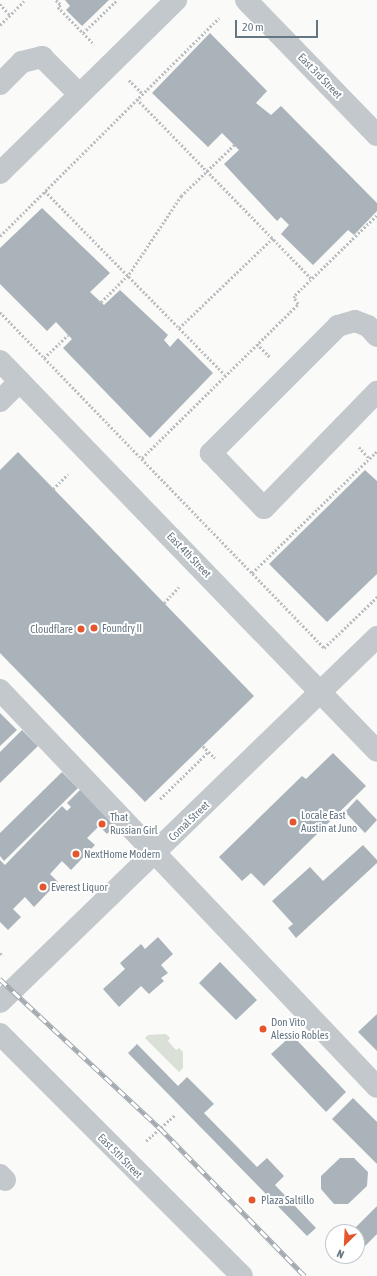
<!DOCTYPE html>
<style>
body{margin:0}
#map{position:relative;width:377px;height:1276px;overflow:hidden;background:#fafaf8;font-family:"Asap Condensed",sans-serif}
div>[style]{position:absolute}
.green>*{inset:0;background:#dadfd7}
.building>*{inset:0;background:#aab3b9}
.path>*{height:2.5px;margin-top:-1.25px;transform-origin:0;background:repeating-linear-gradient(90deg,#bbbfc2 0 2px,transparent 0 4px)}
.minor>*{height:22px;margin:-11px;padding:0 11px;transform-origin:11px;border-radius:11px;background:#c3c8cc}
.rail>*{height:4.5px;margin-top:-2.25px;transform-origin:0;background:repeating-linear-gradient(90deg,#fff 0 9px,#a2aab0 0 18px);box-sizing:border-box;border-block:1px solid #a2aab0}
.dots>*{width:11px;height:11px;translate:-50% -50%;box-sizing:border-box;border:2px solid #fff;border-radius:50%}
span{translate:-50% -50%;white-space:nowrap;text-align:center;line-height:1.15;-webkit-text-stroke:4px #fff;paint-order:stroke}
.street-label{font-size:11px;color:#657683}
.poi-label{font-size:11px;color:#657683}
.left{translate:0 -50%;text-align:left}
.right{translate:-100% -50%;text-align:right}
.north{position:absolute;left:325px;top:1224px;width:40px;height:40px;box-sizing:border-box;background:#fff;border:1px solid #c1c8cd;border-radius:50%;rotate:204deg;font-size:11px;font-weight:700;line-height:16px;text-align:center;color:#657683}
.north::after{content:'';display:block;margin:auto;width:14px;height:18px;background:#e4572e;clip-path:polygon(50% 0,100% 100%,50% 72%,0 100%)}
.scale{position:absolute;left:235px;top:20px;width:83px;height:18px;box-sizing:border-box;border:2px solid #657683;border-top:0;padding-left:5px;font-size:12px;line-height:14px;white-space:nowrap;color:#657683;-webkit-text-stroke:3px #fff;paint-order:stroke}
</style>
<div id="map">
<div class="green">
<i style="clip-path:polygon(166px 1034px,170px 1038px,168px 1041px,176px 1050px,179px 1048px,183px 1052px,183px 1068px,179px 1072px,145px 1038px,148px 1035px)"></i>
</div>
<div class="building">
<i style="clip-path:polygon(65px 0,109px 0,82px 26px,66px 10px,70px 6px)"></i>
<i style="clip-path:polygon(210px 33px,267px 91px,256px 103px,271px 115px,281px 106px,377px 203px,377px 211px,354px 235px,348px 230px,313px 265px,281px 234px,289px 225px,281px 217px,277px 221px,224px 164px,239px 150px,222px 133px,208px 147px,152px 93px)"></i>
<i style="clip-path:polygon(42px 208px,110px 273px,90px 292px,104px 305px,120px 290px,168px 335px,164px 340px,170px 347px,178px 338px,213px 373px,150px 438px,63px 348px,72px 339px,68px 335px,56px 322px,47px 331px,0 284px,0 248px)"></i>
<i style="clip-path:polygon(18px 452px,254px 696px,145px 802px,0 653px,0 470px)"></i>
<i style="clip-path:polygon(365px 470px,377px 481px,377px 574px,327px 622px,269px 564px)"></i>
<i style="clip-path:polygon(0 713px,17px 730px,0 746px)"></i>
<i style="clip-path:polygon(22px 730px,38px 746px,0 783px,0 752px)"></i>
<i style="clip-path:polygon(333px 753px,366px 786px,264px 886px,251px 873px,242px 881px,219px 857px,302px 776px,306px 779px)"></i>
<i style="clip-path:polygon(62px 772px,78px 788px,4px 861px,0 856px,0 833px)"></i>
<i style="clip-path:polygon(84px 786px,120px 821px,107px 834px,99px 826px,87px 838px,95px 845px,71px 870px,62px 861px,50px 874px,58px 882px,34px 907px,25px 897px,13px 909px,21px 917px,8px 930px,0 922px,0 860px,5px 865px,62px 806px,67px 811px,71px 807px,67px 803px)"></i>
<i style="clip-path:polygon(357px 799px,377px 820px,365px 833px,345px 812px)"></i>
<i style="clip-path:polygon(363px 845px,377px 860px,377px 863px,296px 938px,288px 928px,293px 924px,272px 901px,310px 867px,323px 881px)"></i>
<i style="clip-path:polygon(158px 937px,173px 954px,161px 965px,168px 973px,161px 978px,164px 981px,149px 994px,141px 986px,119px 1007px,103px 989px,125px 969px,120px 963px,141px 944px,145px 949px)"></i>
<i style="clip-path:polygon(220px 962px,257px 1000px,236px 1020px,199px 983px)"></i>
<i style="clip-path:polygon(377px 1014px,377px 1051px,358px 1032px)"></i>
<i style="clip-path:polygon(292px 1035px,346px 1092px,326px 1112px,271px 1054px)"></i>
<i style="clip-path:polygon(137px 1044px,178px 1086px,187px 1077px,214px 1104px,204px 1113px,257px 1167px,267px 1158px,284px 1176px,275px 1185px,316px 1228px,307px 1236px,128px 1053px)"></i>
<i style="clip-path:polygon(353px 1098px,377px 1122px,377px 1164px,332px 1119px)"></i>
<i style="clip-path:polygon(340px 1158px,354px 1158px,368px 1172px,367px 1186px,348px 1204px,334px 1204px,321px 1189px,321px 1176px)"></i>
<i style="clip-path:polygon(377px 1206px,377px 1234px,357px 1254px,357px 1232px,351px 1232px)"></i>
</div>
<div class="path">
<i style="left:56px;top:0;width:7px;rotate:45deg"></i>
<i style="left:61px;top:5px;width:4px;rotate:146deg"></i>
<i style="left:58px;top:7px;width:52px;rotate:45.8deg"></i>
<i style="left:0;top:4px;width:15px;rotate:48deg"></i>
<i style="left:0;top:25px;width:35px;rotate:-45deg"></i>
<i style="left:83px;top:33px;width:47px;rotate:-44.1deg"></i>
<i style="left:129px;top:80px;width:20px;rotate:45deg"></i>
<i style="left:137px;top:99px;width:251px;rotate:45.8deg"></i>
<i style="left:45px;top:191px;width:257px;rotate:45.6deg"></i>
<i style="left:0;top:236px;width:309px;rotate:-44.9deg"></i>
<i style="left:101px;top:302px;width:40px;rotate:-45deg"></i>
<i style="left:129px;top:274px;width:94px;rotate:-56.3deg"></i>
<i style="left:181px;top:196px;width:74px;rotate:-43.9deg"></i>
<i style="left:0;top:312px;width:467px;rotate:46deg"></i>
<i style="left:324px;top:648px;width:74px;rotate:-43.9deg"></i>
<i style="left:179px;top:328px;width:130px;rotate:-43.8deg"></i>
<i style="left:257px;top:344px;width:18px;rotate:45deg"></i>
<i style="left:44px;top:358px;width:33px;rotate:-44deg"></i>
<i style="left:359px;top:447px;width:15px;rotate:48deg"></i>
<i style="left:142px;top:458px;width:219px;rotate:-44.6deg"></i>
<i style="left:298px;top:304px;width:7px;rotate:-124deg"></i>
<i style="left:294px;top:298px;width:3px;rotate:-72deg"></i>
<i style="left:295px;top:295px;width:115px;rotate:-44.3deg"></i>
<i style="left:53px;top:489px;width:21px;rotate:-45deg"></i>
<i style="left:252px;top:573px;width:175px;rotate:-44.3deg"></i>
<i style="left:164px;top:603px;width:22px;rotate:-47deg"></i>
<i style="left:203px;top:746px;width:17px;rotate:45deg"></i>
<i style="left:160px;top:799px;width:67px;rotate:-44.4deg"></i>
<i style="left:0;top:953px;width:4px;rotate:34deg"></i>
<i style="left:146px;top:1141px;width:39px;rotate:-42deg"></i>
</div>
<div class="minor">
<i style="left:246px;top:0;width:188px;rotate:45.9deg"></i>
<i style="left:0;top:84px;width:31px;rotate:-45deg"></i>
<i style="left:22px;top:62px;width:21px;rotate:-14deg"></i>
<i style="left:42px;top:57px;width:52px;rotate:45deg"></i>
<i style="left:0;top:173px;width:247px;rotate:-44.5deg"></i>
<i style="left:377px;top:336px;width:13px;rotate:-132deg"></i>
<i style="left:368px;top:326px;width:14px;rotate:-159deg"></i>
<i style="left:355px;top:321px;width:18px;rotate:164deg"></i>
<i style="left:338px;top:326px;width:180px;rotate:135deg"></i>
<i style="left:211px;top:453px;width:76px;rotate:46.1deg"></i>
<i style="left:264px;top:508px;width:162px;rotate:-45.8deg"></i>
<i style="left:0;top:361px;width:542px;rotate:45.97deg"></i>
<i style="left:0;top:401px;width:28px;rotate:-45deg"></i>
<i style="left:0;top:690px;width:547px;rotate:46.48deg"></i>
<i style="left:0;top:1002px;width:525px;rotate:-44.07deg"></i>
<i style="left:0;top:1034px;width:342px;rotate:45deg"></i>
<i style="left:0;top:1175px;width:7px;rotate:45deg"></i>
</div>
<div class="rail">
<i style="left:0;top:979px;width:219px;rotate:43deg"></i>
<i style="left:160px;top:1128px;width:207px;rotate:45.6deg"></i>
</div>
<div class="dots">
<i style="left:94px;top:628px;background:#e4572e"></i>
<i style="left:81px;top:629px;background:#e4572e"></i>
<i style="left:293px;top:822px;background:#e4572e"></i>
<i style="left:102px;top:824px;background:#e4572e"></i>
<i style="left:76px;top:854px;background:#e4572e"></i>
<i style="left:43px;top:887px;background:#e4572e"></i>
<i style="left:263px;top:1029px;background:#e4572e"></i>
<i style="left:252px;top:1200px;background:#e4572e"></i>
</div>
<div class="street-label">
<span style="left:320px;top:76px;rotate:46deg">East 3rd Street</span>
<span style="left:189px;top:555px;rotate:46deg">East 4th Street</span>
<span style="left:189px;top:821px;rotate:-44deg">Comal Street</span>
<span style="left:120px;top:1156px;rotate:45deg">East 5th Street</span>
</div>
<div class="poi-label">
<span class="left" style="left:102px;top:628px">Foundry II</span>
<span class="right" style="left:73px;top:629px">Cloudflare</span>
<span class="left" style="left:301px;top:822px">Locale East<br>Austin at Juno</span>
<span class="left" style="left:110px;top:824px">That<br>Russian Girl</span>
<span class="left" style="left:84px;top:854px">NextHome Modern</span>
<span class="left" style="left:51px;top:887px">Everest Liquor</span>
<span class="left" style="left:271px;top:1029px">Don Vito<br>Alessio Robles</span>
<span class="left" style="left:261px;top:1200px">Plaza Saltillo</span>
</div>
<div class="north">N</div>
<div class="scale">20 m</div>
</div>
